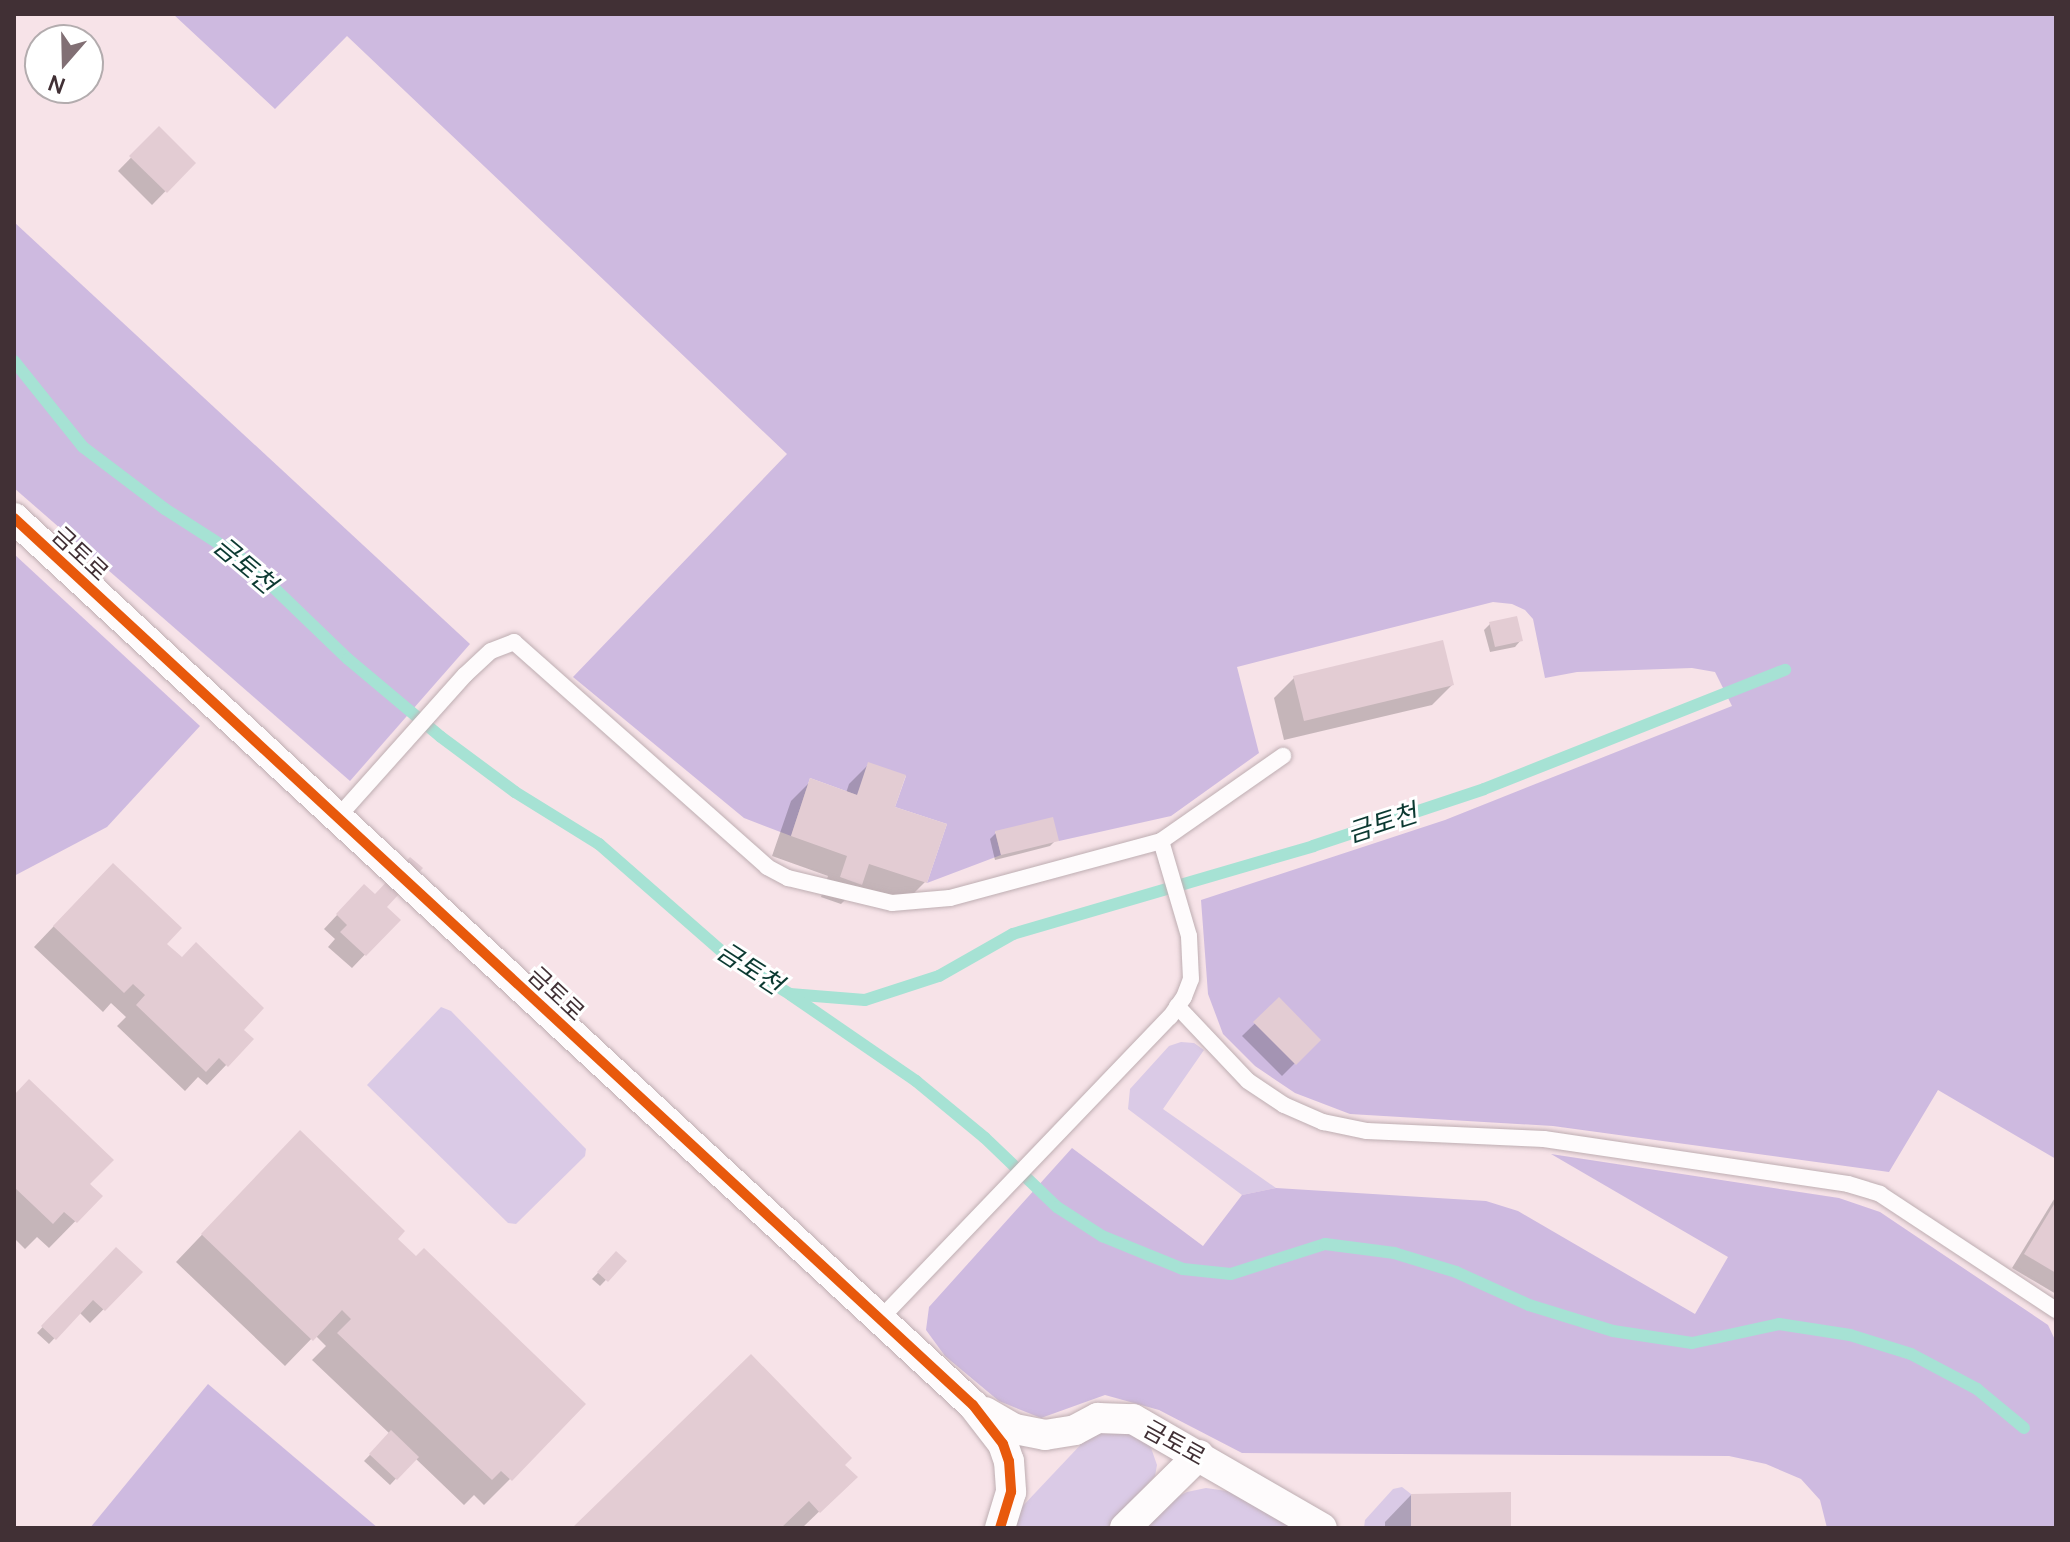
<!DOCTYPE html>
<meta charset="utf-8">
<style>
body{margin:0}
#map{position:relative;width:2070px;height:1542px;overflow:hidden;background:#f7e3e8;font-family:Manrope,"Noto Sans KR",sans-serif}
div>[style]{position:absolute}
.green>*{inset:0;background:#dacae6}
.forest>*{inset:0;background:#cebae0}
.shadow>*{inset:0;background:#0003}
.stream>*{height:12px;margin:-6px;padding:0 6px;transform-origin:6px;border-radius:6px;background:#a6e2d4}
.building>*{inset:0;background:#e3ccd3}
.roads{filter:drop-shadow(0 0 2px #beaeb2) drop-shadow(0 0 2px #beaeb2)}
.lane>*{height:16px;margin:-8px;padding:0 8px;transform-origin:8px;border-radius:8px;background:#fefbfc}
.street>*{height:30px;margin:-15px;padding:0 15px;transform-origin:15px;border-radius:15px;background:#fefbfc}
.cycleway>*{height:10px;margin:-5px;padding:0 5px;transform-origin:5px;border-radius:5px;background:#e8590c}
span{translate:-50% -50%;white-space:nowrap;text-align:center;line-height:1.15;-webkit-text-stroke:6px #fff;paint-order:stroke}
.street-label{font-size:24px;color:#413035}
.water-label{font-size:26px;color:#0b3931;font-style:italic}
.frame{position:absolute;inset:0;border:16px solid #413035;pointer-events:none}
.north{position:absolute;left:24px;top:24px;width:80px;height:80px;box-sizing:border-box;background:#fff;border:2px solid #b3acae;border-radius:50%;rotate:200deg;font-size:22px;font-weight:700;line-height:32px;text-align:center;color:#413035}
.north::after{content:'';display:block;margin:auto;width:28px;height:36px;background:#816f74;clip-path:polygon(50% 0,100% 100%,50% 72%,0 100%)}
</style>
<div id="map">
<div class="green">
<i style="clip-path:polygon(441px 1007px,451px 1011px,586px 1149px,585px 1156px,516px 1224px,508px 1223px,367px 1085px)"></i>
<i style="clip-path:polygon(1181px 1042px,1194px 1043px,1204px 1050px,1163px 1109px,1276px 1188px,1242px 1195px,1128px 1109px,1130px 1089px,1169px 1046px)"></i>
<i style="clip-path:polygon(1126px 1430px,1150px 1445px,1157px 1465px,1155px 1476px,1107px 1528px,1012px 1528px,1019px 1510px,1086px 1439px,1099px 1431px)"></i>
<i style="clip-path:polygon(1402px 1487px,1411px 1494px,1411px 1528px,1364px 1528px,1365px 1520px,1393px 1489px)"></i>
<i style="clip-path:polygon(1206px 1488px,1234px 1492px,1301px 1528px,1144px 1528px,1169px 1501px,1187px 1492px)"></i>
</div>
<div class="forest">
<i style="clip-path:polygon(173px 14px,2056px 14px,2056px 1159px,1938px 1090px,1889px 1172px,1553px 1126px,1350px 1114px,1295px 1093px,1255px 1066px,1223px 1034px,1208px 994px,1201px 900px,1445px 820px,1732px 706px,1715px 672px,1692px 668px,1577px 672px,1545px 678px,1533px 619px,1525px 610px,1512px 604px,1493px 602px,1237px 667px,1259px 753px,1171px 816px,1059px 841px,995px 832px,1001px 855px,927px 883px,947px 824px,895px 807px,906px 776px,857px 795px,810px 778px,791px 836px,744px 818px,573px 677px,787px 454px,347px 36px,275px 109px)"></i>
<i style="clip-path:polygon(14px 222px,470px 644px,350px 781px,14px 488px)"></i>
<i style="clip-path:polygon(14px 554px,200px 726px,107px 827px,14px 876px)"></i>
<i style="clip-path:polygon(1072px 1148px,1203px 1246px,1242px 1195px,1276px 1188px,1486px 1201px,1518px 1211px,1695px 1314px,1728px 1257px,1551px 1154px,1839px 1198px,1880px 1212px,2048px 1325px,2056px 1342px,2056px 1528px,1827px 1528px,1820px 1500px,1801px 1479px,1766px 1464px,1729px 1456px,1242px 1453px,1159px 1410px,1105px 1395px,1041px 1418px,999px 1401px,945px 1356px,926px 1330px,929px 1307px)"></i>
<i style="clip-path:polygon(208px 1384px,378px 1528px,90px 1528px)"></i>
</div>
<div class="shadow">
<i style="clip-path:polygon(159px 129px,193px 163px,152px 205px,118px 171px)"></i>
<i style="clip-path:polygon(1490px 624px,1521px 640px,1515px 647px,1490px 652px,1484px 630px)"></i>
<i style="clip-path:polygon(1294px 678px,1452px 685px,1432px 705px,1284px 740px,1274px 698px)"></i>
<i style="clip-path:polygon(869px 764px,893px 808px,925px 882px,905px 902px,858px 887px,841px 904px,821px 897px,828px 876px,772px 856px,791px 801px,811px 781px,846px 793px,849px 784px)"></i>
<i style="clip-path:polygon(996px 833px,1056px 840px,1050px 846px,995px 860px,990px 839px)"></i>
<i style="clip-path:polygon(93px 885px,164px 944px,251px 1039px,207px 1085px,198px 1077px,185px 1091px,117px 1026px,126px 1017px,111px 1003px,103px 1012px,34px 947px)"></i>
<i style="clip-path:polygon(351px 900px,384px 907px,398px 920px,352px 968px,328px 947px,335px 939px,324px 929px)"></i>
<i style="clip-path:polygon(1279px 1000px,1318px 1040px,1282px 1076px,1242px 1036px)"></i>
<i style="clip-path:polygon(14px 1097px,100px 1196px,49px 1248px,37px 1237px,25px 1249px,14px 1238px)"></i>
<i style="clip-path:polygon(274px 1159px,395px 1239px,510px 1479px,484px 1505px,474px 1495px,464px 1505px,415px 1458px,390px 1485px,364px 1461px,390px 1434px,312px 1360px,326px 1346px,315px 1335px,285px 1366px,176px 1262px)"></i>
<i style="clip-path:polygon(2056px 1196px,2056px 1294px,2012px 1268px)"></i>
<i style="clip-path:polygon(616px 1254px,624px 1261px,600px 1286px,592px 1279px)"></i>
<i style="clip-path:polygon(140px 1272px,90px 1323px,79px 1312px,49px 1344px,37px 1333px,67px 1301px)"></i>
<i style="clip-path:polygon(842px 1465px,855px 1477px,802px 1528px,575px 1528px)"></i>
<i style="clip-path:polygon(1411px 1495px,1509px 1528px,1385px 1528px,1385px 1522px)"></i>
</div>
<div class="stream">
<i style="left:14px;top:361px;width:110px;rotate:51.3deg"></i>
<i style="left:83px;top:447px;width:103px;rotate:37.1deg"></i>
<i style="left:165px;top:509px;width:96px;rotate:32.7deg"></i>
<i style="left:246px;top:561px;width:141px;rotate:43.9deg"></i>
<i style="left:348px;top:659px;width:121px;rotate:40deg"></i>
<i style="left:441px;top:737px;width:92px;rotate:36.6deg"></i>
<i style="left:515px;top:792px;width:99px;rotate:31.8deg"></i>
<i style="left:599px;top:844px;width:169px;rotate:41.2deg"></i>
<i style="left:726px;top:955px;width:75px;rotate:31.4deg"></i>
<i style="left:790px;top:994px;width:75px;rotate:4.6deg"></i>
<i style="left:865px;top:1000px;width:78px;rotate:-18deg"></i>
<i style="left:939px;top:976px;width:85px;rotate:-29.6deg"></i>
<i style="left:1013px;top:934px;width:313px;rotate:-16.3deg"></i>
<i style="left:1313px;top:846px;width:180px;rotate:-18.4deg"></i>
<i style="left:1484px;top:789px;width:324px;rotate:-21.6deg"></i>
<i style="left:791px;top:995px;width:152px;rotate:34.5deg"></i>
<i style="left:916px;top:1081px;width:89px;rotate:39.6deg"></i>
<i style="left:985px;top:1138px;width:100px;rotate:43.8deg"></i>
<i style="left:1057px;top:1207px;width:54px;rotate:32.8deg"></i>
<i style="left:1102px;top:1236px;width:87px;rotate:22.2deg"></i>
<i style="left:1183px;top:1269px;width:48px;rotate:5.9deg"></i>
<i style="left:1231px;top:1274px;width:99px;rotate:-17.7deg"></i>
<i style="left:1325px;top:1244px;width:70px;rotate:7.4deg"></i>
<i style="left:1394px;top:1253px;width:65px;rotate:17deg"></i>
<i style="left:1456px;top:1272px;width:80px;rotate:24.3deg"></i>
<i style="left:1529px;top:1305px;width:88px;rotate:17.2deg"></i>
<i style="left:1613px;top:1331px;width:80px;rotate:8.6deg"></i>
<i style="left:1692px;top:1343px;width:89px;rotate:-12.3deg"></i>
<i style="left:1779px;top:1324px;width:72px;rotate:8.8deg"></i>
<i style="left:1850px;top:1335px;width:64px;rotate:17.3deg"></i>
<i style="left:1911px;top:1354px;width:75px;rotate:27.9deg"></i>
<i style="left:1977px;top:1389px;width:61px;rotate:39.7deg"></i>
</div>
<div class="building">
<i style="clip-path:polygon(159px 126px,196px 163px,167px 193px,129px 156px)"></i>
<i style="clip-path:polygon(1517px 616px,1523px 641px,1495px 647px,1489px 622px)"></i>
<i style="clip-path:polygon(1443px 640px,1454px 685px,1304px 721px,1293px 676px)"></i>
<i style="clip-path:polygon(868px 762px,906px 775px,895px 807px,947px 824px,927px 883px,869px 864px,862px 885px,840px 877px,847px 856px,791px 836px,810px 778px,857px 795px)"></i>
<i style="clip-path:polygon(1053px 817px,1059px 841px,1001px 855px,995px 831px)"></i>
<i style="clip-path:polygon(410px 857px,423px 868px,387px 907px,401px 920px,366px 956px,340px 932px,347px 925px,336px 914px,364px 884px,375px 894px)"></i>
<i style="clip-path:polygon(113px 863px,182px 928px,167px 944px,182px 957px,196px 942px,264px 1008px,244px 1030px,254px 1039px,228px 1067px,219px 1058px,206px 1072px,136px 1005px,145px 995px,133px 984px,124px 993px,53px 926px)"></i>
<i style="clip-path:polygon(1279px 997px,1321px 1040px,1296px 1065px,1253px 1022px)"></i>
<i style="clip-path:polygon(29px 1079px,114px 1160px,90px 1184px,103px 1196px,77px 1223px,64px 1212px,53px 1224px,14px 1187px,14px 1095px)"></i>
<i style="clip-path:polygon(300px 1130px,405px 1231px,398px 1239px,416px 1256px,424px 1248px,586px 1404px,512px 1481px,501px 1471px,492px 1480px,337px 1333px,351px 1319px,342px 1310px,313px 1341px,201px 1234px)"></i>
<i style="clip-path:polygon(2056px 1201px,2056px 1273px,2024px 1254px)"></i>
<i style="clip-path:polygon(116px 1247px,143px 1272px,105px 1311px,93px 1300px,56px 1340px,41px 1326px)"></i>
<i style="clip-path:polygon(616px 1251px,627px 1261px,608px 1282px,597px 1272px)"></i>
<i style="clip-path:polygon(751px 1354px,852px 1458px,845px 1465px,858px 1477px,820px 1513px,809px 1501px,781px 1528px,572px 1528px)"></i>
<i style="clip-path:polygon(391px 1430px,419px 1457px,397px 1480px,369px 1454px)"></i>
<i style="clip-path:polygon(1511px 1492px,1511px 1528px,1411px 1528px,1411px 1494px)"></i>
</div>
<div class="roads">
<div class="lane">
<i style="left:337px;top:818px;width:192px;rotate:-48.2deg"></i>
<i style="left:465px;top:675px;width:35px;rotate:-43deg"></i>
<i style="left:491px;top:651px;width:25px;rotate:-21deg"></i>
<i style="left:514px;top:642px;width:339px;rotate:41.6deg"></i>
<i style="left:767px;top:867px;width:24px;rotate:28deg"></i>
<i style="left:788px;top:878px;width:107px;rotate:13.5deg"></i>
<i style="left:892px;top:903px;width:58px;rotate:-4.9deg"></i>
<i style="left:950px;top:898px;width:219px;rotate:-15.1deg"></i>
<i style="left:1161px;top:841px;width:149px;rotate:-34.9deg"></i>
<i style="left:1177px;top:1006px;width:103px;rotate:46.6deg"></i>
<i style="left:1248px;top:1081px;width:43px;rotate:33.7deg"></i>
<i style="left:1284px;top:1105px;width:43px;rotate:23.6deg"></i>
<i style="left:1323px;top:1122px;width:45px;rotate:11.6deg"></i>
<i style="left:1367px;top:1131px;width:177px;rotate:2.6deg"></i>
<i style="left:1544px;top:1139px;width:307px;rotate:8.4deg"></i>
<i style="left:1848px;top:1184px;width:34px;rotate:17deg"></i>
<i style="left:1880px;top:1194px;width:211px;rotate:33.4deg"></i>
<i style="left:880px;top:1319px;width:419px;rotate:-46.2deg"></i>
<i style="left:1170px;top:1017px;width:24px;rotate:-55deg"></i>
<i style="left:1184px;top:997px;width:19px;rotate:-69deg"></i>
<i style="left:1191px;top:979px;width:43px;rotate:-92.7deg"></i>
<i style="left:1189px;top:936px;width:99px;rotate:-106.4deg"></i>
</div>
<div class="street">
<i style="left:14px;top:518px;width:1306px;rotate:42.77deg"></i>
<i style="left:973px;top:1405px;width:49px;rotate:52.4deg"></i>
<i style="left:1003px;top:1444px;width:18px;rotate:71deg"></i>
<i style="left:1009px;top:1461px;width:31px;rotate:86deg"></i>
<i style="left:1011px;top:1492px;width:38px;rotate:107deg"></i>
<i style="left:985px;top:1412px;width:34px;rotate:30deg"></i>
<i style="left:1015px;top:1429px;width:31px;rotate:11deg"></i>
<i style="left:1045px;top:1435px;width:30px;rotate:-9deg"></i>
<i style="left:1075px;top:1430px;width:26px;rotate:-28deg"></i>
<i style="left:1098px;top:1418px;width:35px;rotate:2deg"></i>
<i style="left:1133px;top:1419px;width:218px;rotate:30deg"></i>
<i style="left:1125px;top:1528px;width:104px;rotate:-44.6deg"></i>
</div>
</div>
<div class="cycleway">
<i style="left:14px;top:518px;width:1306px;rotate:42.77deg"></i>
<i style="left:973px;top:1405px;width:49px;rotate:52.4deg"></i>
<i style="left:1003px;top:1444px;width:18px;rotate:71deg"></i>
<i style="left:1009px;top:1461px;width:31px;rotate:86deg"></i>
<i style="left:1011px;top:1492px;width:38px;rotate:107deg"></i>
</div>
<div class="street-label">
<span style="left:81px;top:553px;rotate:43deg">금토로</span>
<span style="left:557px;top:993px;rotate:43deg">금토로</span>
<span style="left:1175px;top:1442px;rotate:29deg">금토로</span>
</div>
<div class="water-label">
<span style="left:245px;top:565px;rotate:40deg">금토천</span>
<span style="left:1382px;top:823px;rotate:-18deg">금토천</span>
<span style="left:750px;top:968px;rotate:33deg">금토천</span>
</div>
<div class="frame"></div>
<div class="north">N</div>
</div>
